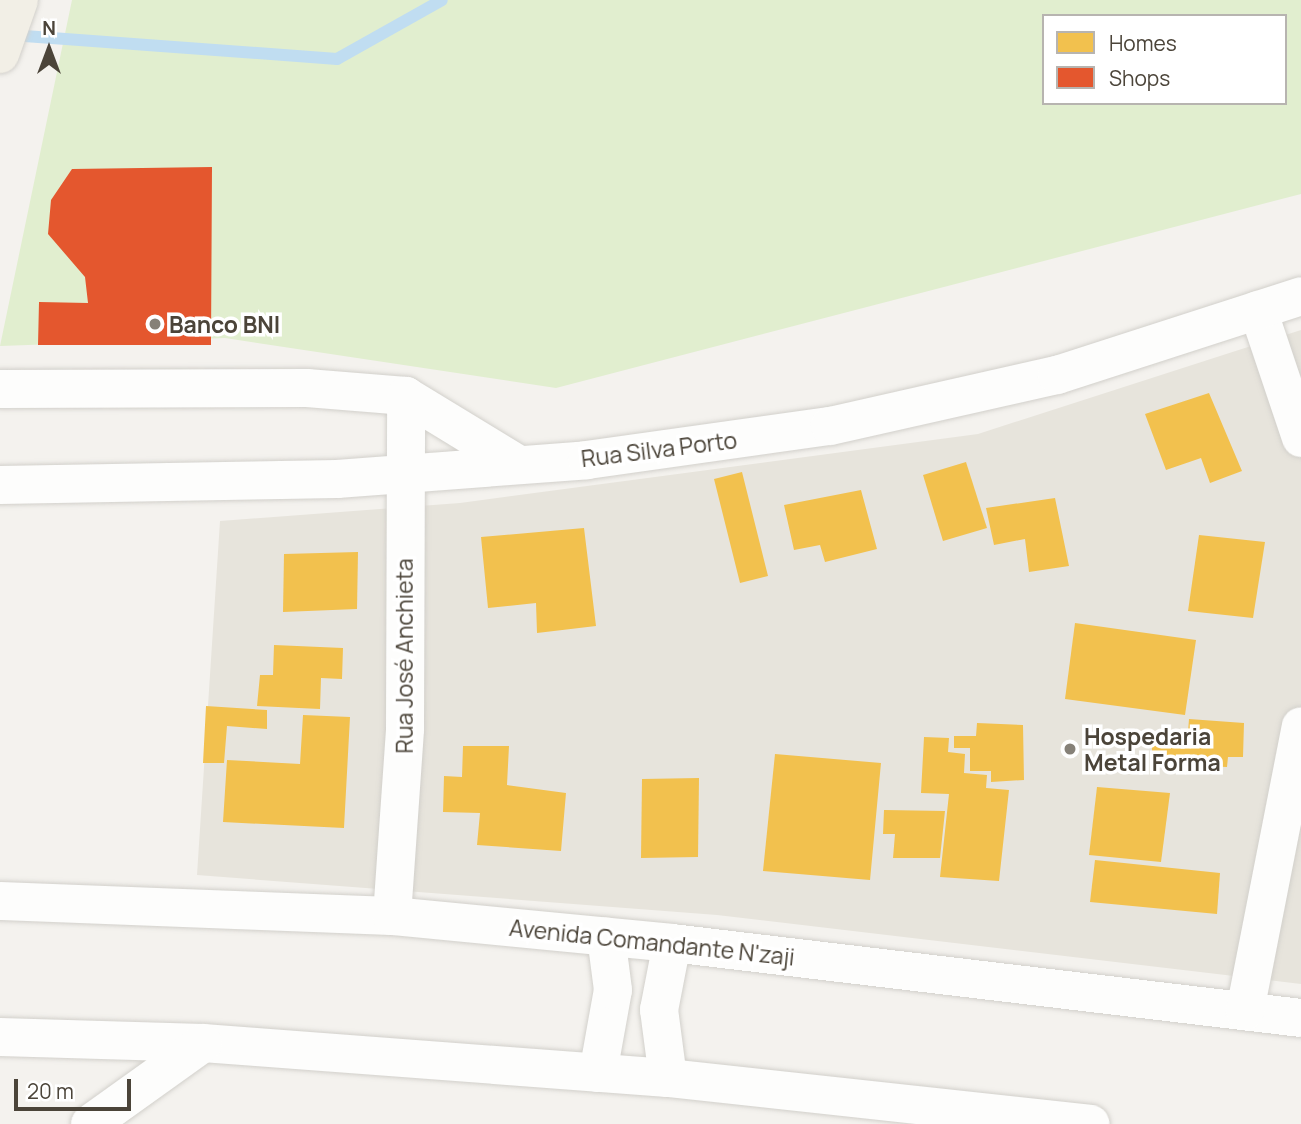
<!DOCTYPE html>
<meta charset="utf-8">
<style>
body{margin:0}
#map{position:relative;width:1301px;height:1124px;overflow:hidden;background:#f4f2ee;font-family:Manrope,sans-serif}
div>[style]{position:absolute}
.residential>*{inset:0;background:#e7e4dc}
.green>*{inset:0;background:#e1eecf}
.homes>*{inset:0;background:#f2c14e}
.shops>*{inset:0;background:#e4572e}
.stream>*{height:12px;margin:-6px;padding:0 6px;transform-origin:6px;border-radius:6px;background:#c0ddf1}
.roads{filter:drop-shadow(0 0 2px #d2d0cb) drop-shadow(0 0 2px #d2d0cb)}
.minor>*{height:38px;margin:-19px;padding:0 19px;transform-origin:19px;border-radius:19px;background:#fdfdfc}
.major>*{height:38px;margin:-19px;padding:0 19px;transform-origin:19px;border-radius:19px;background:#f2efe6}
.dots>*{width:19px;height:19px;translate:-50% -50%;box-sizing:border-box;border:4px solid #fff;border-radius:50%}
span{translate:-50% -50%;white-space:nowrap;text-align:center;line-height:1.15;-webkit-text-stroke:7px #fff;paint-order:stroke}
.poi-label{font-size:23px;color:#4b4439;font-weight:700}
.left{translate:0 -50%;text-align:left}
.street-label{font-size:23px;color:#4b4439}
.legend{position:absolute;left:1042px;top:14px;width:245px;height:91px;box-sizing:border-box;background:#fff;border:2px solid #b7b4b0;margin:0;padding:9px 12px;list-style:none;font-size:21px;color:#4b4439}
.legend li{display:flex;align-items:center;gap:14px;height:35px}
.legend b{width:35px;border:2px solid #b7b4b0}
.north{position:absolute;left:14px;top:14px;width:70px;height:70px;-webkit-text-stroke:5px #fff;paint-order:stroke;rotate:0deg;font-size:19px;font-weight:700;line-height:28px;text-align:center;color:#4b4439}
.north::after{content:'';display:block;margin:auto;width:24px;height:32px;background:#4b4439;clip-path:polygon(50% 0,100% 100%,50% 72%,0 100%)}
.scale{position:absolute;left:14px;top:1079px;width:117px;height:32px;box-sizing:border-box;border:4px solid #4b4439;border-top:0;padding-left:9px;font-size:21px;line-height:24px;white-space:nowrap;color:#4b4439;-webkit-text-stroke:5px #fff;paint-order:stroke}
</style>
<div id="map">
<div class="residential">
<i style="clip-path:polygon(1301px 330px,1301px 984px,717px 915px,197px 875px,220px 521px,460px 503px,978px 434px)"></i>
</div>
<div class="green">
<i style="clip-path:polygon(evenodd,72px 0,1301px 0,1301px 194px,556px 388px,225px 338px,0 346px,72px 0,1044px 16px,1285px 16px,1285px 103px,1044px 103px,1044px 16px)"></i>
</div>
<div class="homes">
<i style="clip-path:polygon(1209px 393px,1242px 471px,1210px 483px,1201px 458px,1166px 470px,1145px 414px)"></i>
<i style="clip-path:polygon(966px 462px,987px 528px,943px 541px,923px 475px)"></i>
<i style="clip-path:polygon(742px 472px,768px 576px,740px 583px,714px 479px)"></i>
<i style="clip-path:polygon(861px 490px,877px 549px,825px 562px,820px 545px,794px 550px,784px 505px)"></i>
<i style="clip-path:polygon(1055px 498px,1069px 566px,1029px 572px,1025px 539px,994px 545px,986px 508px)"></i>
<i style="clip-path:polygon(584px 528px,596px 626px,537px 633px,536px 603px,488px 608px,481px 537px)"></i>
<i style="clip-path:polygon(1199px 535px,1265px 542px,1253px 618px,1188px 611px)"></i>
<i style="clip-path:polygon(358px 552px,357px 609px,283px 612px,284px 554px)"></i>
<i style="clip-path:polygon(1075px 623px,1196px 640px,1185px 715px,1065px 699px)"></i>
<i style="clip-path:polygon(274px 645px,343px 648px,342px 679px,321px 678px,320px 709px,257px 706px,260px 675px,273px 675px)"></i>
<i style="clip-path:polygon(206px 706px,267px 710px,267px 729px,227px 726px,224px 763px,203px 763px)"></i>
<i style="clip-path:polygon(303px 715px,350px 717px,344px 828px,223px 822px,227px 760px,300px 764px)"></i>
<i style="clip-path:polygon(1189px 719px,1244px 723px,1243px 757px,1228px 757px,1227px 767px,1152px 764px,1152px 743px,1187px 745px)"></i>
<i style="clip-path:polygon(977px 723px,1023px 725px,1024px 780px,991px 782px,991px 771px,970px 771px,970px 748px,954px 748px,954px 736px,976px 736px)"></i>
<i style="clip-path:polygon(924px 737px,949px 738px,948px 752px,965px 754px,964px 773px,987px 775px,986px 788px,1009px 790px,999px 881px,940px 877px,949px 794px,921px 793px)"></i>
<i style="clip-path:polygon(463px 746px,509px 746px,507px 785px,566px 793px,561px 851px,477px 845px,480px 813px,443px 812px,444px 776px,462px 777px)"></i>
<i style="clip-path:polygon(775px 754px,881px 763px,870px 880px,763px 871px)"></i>
<i style="clip-path:polygon(699px 778px,698px 857px,641px 858px,642px 779px)"></i>
<i style="clip-path:polygon(1097px 787px,1170px 793px,1161px 862px,1089px 855px)"></i>
<i style="clip-path:polygon(884px 810px,945px 811px,940px 858px,893px 858px,895px 834px,883px 834px)"></i>
<i style="clip-path:polygon(1095px 860px,1220px 873px,1217px 914px,1090px 902px)"></i>
</div>
<div class="shops">
<i style="clip-path:polygon(212px 167px,211px 345px,38px 345px,39px 302px,88px 303px,85px 277px,48px 234px,51px 200px,72px 169px)"></i>
</div>
<div class="stream">
<i style="left:11px;top:35px;width:327px;rotate:4.2deg"></i>
<i style="left:337px;top:59px;width:120px;rotate:-29.3deg"></i>
</div>
<div class="roads">
<div class="minor">
<i style="left:1258px;top:310px;width:135px;rotate:71.4deg"></i>
<i style="left:0;top:389px;width:307px;rotate:-0.2deg"></i>
<i style="left:307px;top:388px;width:99px;rotate:4.6deg"></i>
<i style="left:406px;top:396px;width:127px;rotate:31.4deg"></i>
<i style="left:0;top:485px;width:337px;rotate:-1deg"></i>
<i style="left:337px;top:479px;width:251px;rotate:-4.3deg"></i>
<i style="left:587px;top:460px;width:245px;rotate:-8deg"></i>
<i style="left:830px;top:426px;width:233px;rotate:-12.7deg"></i>
<i style="left:1057px;top:375px;width:256px;rotate:-17.9deg"></i>
<i style="left:0;top:901px;width:392px;rotate:2.2deg"></i>
<i style="left:392px;top:916px;width:281px;rotate:5.5deg"></i>
<i style="left:672px;top:943px;width:633px;rotate:6.8deg"></i>
<i style="left:392px;top:916px;width:187px;rotate:-86deg"></i>
<i style="left:405px;top:729px;width:333px;rotate:-89.8deg"></i>
<i style="left:1245px;top:1011px;width:290px;rotate:-78.9deg"></i>
<i style="left:0;top:1037px;width:203px;rotate:1.7deg"></i>
<i style="left:203px;top:1043px;width:466px;rotate:4.3deg"></i>
<i style="left:668px;top:1078px;width:425px;rotate:6.2deg"></i>
<i style="left:598px;top:1073px;width:84px;rotate:-79.8deg"></i>
<i style="left:613px;top:990px;width:54px;rotate:-97.4deg"></i>
<i style="left:668px;top:1078px;width:69px;rotate:-97.5deg"></i>
<i style="left:659px;top:1010px;width:68px;rotate:-79deg"></i>
<i style="left:90px;top:1124px;width:139px;rotate:-35.6deg"></i>
</div>
<div class="major">
<i style="left:0;top:54px;width:57px;rotate:-70.6deg"></i>
</div>
</div>
<div class="dots">
<i style="left:155px;top:324px;background:#868178"></i>
<i style="left:1070px;top:749px;background:#868178"></i>
</div>
<div class="poi-label">
<span class="left" style="left:169px;top:324px">Banco BNI</span>
<span class="left" style="left:1084px;top:749px">Hospedaria<br>Metal Forma</span>
</div>
<div class="street-label">
<span style="left:659px;top:449px;rotate:-7deg">Rua Silva Porto</span>
<span style="left:404px;top:656px;rotate:-90deg">Rua José Anchieta</span>
<span style="left:652px;top:942px;rotate:6deg">Avenida Comandante N'zaji</span>
</div>
<ul class="legend">
<li><b style="height:19px;background:#f2c14e"></b>Homes</li>
<li><b style="height:19px;background:#e4572e"></b>Shops</li>
</ul>
<div class="north">N</div>
<div class="scale">20 m</div>
</div>
